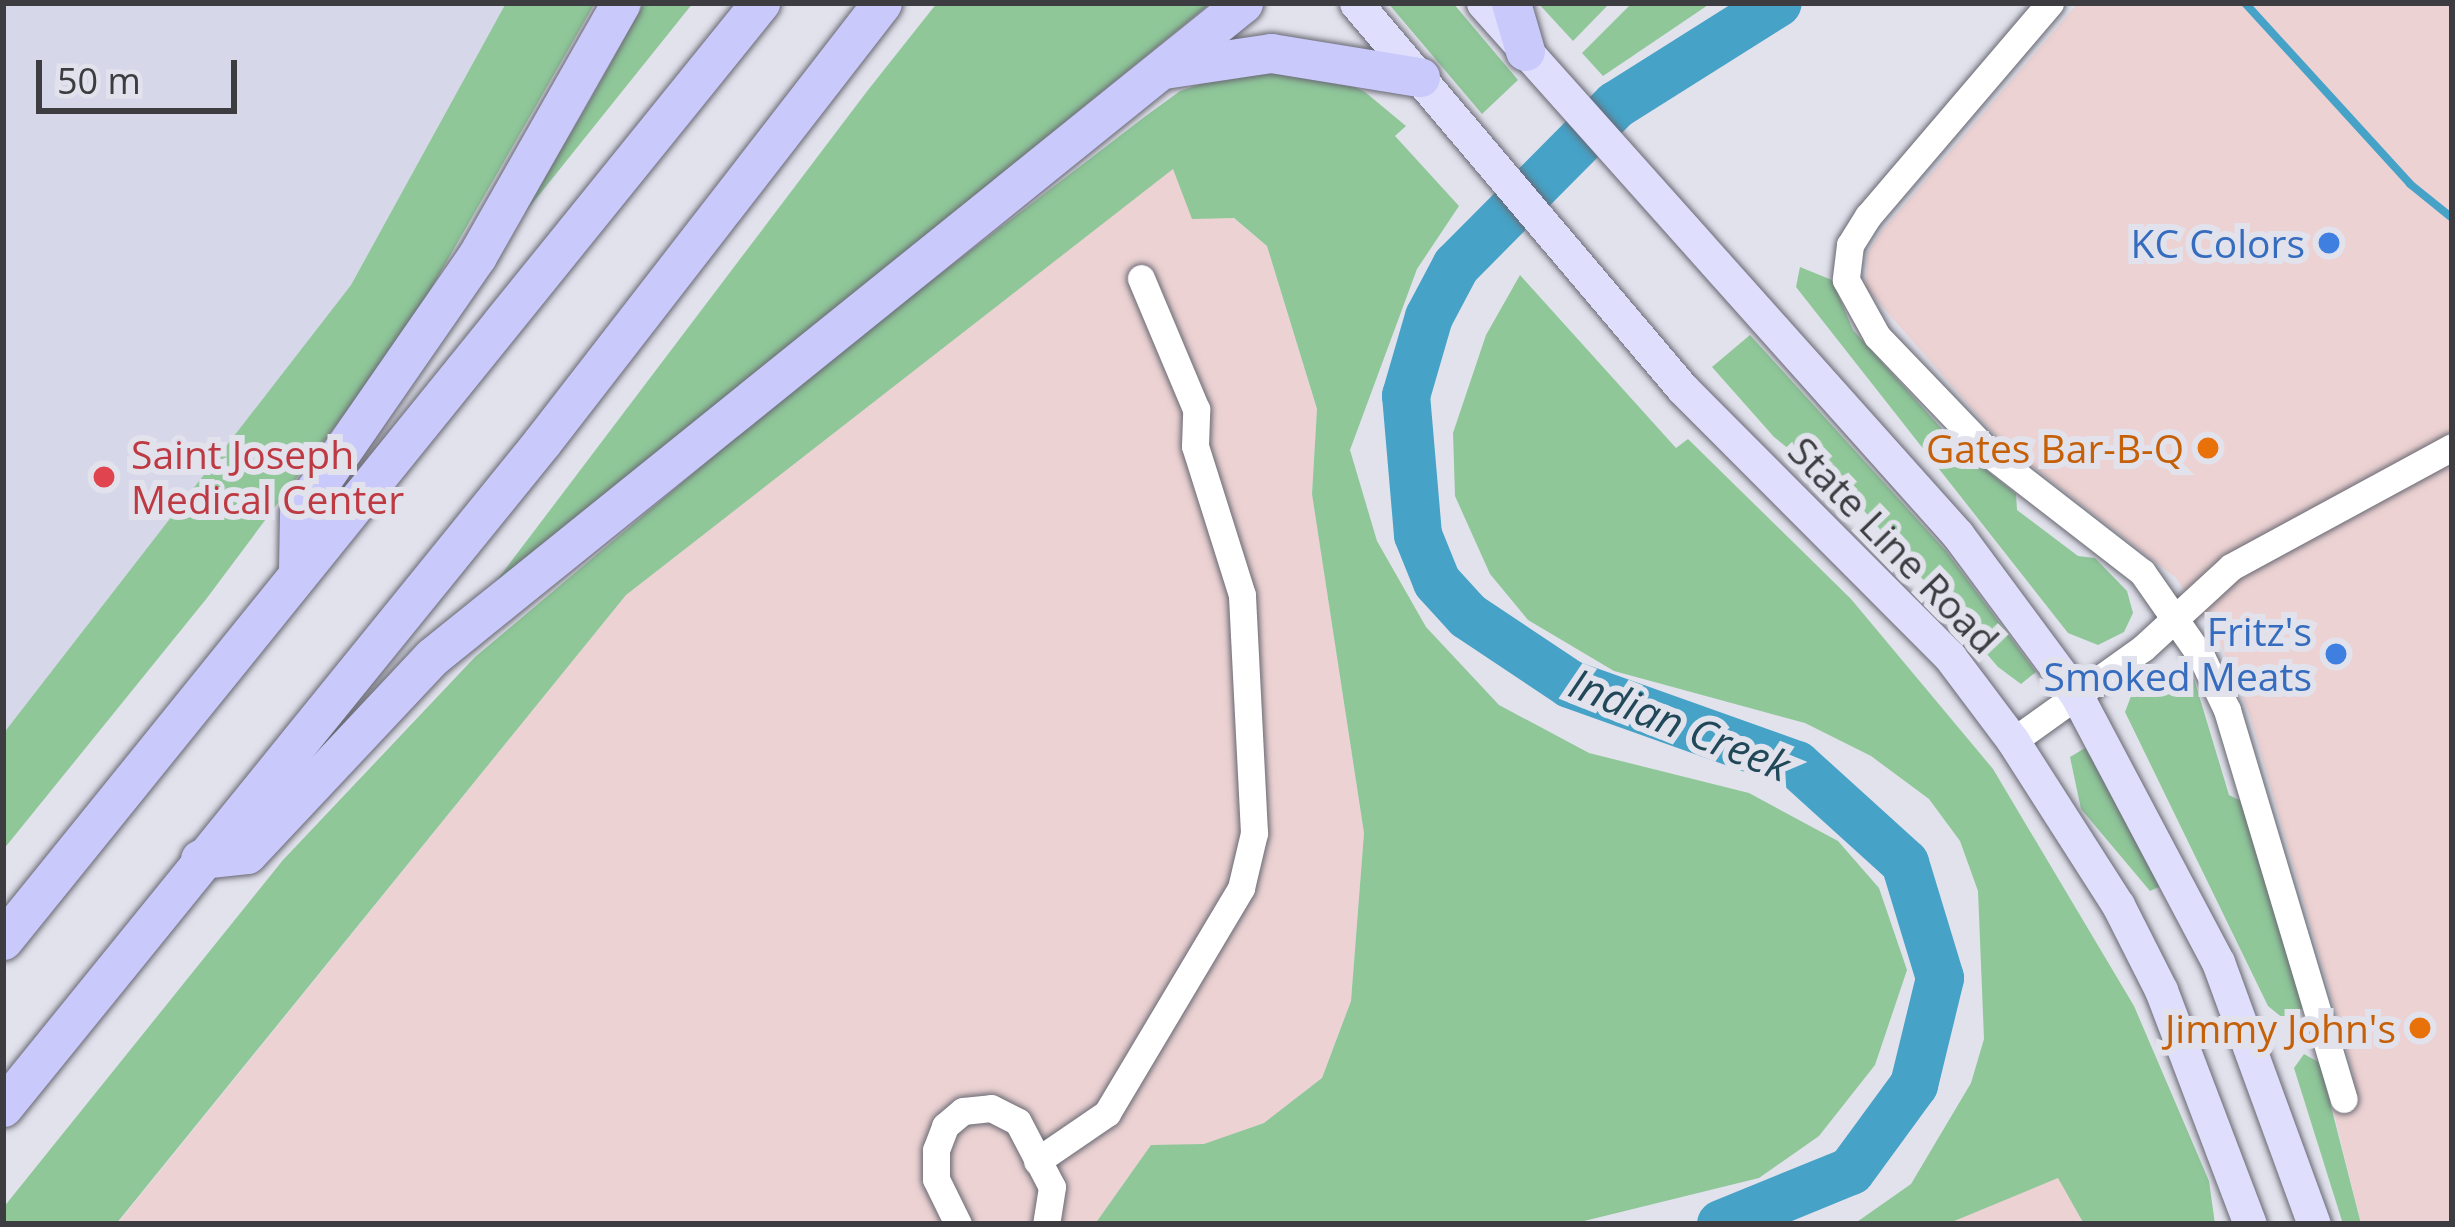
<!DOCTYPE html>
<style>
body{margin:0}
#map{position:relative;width:2455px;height:1227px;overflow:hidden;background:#e2e2ed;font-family:"Open Sans",sans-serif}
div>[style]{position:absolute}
.commercial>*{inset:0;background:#ecd2d3}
.built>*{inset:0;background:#d7d7ea}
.green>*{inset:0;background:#8fc799}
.stream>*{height:8px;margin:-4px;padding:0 4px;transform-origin:4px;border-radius:4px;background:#46a2c7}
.river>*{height:48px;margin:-24px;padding:0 24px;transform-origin:24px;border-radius:24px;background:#46a2c7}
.roads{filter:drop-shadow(0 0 3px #686872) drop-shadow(0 0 3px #686872)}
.minor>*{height:27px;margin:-13.5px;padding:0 13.5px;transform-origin:13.5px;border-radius:13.5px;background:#fff}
.major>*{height:33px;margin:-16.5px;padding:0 16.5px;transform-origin:16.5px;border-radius:16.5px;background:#dfdffd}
.highway>*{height:39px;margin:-19.5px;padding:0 19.5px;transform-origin:19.5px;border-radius:19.5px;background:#cac9fc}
.dots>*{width:33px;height:33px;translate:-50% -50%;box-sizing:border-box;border:6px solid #e2e2ed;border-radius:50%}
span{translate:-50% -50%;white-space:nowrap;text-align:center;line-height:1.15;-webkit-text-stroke:12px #e2e2ed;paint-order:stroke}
.shop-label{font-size:39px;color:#366cbe}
.right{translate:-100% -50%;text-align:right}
.food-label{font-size:39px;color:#c56008}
.health-label{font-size:39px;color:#be3a42}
.left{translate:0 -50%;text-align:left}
.street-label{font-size:39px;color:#3c3c41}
.water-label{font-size:42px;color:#204858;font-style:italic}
.frame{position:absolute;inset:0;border:6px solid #3c3c41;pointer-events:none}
.scale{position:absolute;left:36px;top:60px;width:201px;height:54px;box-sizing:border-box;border:6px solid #3c3c41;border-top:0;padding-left:15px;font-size:36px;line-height:42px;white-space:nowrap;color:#3c3c41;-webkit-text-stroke:9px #e2e2ed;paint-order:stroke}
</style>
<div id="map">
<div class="commercial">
<i style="clip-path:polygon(2078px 3px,2452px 3px,2452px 1224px,2361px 1224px,2328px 1089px,2354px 1076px,2250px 716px,2219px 641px,2176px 578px,2001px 442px,1866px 288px,1867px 254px,1880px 233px)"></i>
<i style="clip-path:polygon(1173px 168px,1267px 246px,1317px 410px,1312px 494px,1364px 833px,1351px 1001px,1322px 1078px,1264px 1123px,1204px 1145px,1151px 1145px,1095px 1224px,117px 1224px,626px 595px)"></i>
<i style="clip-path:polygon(2069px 1148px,2109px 1224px,1935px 1224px)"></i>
</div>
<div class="built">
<i style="clip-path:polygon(3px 3px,506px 3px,351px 285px,3px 734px)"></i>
</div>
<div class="green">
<i style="clip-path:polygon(506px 3px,595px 3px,408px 329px,207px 598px,3px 850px,3px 734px,351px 285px)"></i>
<i style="clip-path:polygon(644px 3px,693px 3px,523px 215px,589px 102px)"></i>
<i style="clip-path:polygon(937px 3px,1211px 3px,488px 592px,868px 90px)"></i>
<i style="clip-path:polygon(1388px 3px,1453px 3px,1518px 80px,1482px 114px)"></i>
<i style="clip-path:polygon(1538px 3px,1610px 3px,1573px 41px)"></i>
<i style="clip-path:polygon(1632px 3px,1711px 3px,1603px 76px,1582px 53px)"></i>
<i style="clip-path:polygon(1256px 65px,1337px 79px,1365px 92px,1406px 126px,1395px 136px,1459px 206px,1417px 269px,1350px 450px,1377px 541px,1426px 627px,1499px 705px,1589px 753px,1749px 793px,1838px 841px,1879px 888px,1907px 970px,1875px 1065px,1819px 1136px,1759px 1178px,1572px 1224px,1095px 1224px,1151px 1145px,1204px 1144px,1264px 1123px,1322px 1078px,1351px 1001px,1364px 833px,1312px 494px,1317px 409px,1267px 246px,1234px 218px,1192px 219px,1173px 169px,626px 595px,116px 1224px,3px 1224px,3px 1208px,283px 860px,475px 657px,828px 360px,1143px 118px,1180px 91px)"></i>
<i style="clip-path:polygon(1800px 267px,1832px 280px,1853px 330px,1960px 449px,2016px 494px,2017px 510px,2078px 556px,2095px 558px,2127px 591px,2133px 613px,2124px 632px,2098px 645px,2068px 633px,1796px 287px)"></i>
<i style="clip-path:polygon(1520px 275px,1676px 448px,1688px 439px,1851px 599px,1993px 769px,2134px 1006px,2209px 1181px,2215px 1224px,2084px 1224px,2058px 1178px,1947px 1224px,1854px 1224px,1911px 1184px,1971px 1083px,1984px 1039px,1978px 891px,1960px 841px,1929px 799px,1871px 756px,1805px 723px,1614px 671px,1528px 620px,1490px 574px,1455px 496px,1453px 433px,1486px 335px)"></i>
<i style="clip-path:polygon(1750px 335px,1946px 551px,2036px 672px,2021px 684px,1998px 667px,1860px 506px,1774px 437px,1712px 367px)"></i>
<i style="clip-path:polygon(2177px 667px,2194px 679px,2229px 795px,2243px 802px,2303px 1008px,2284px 1019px,2268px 1006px,2125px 712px,2136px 683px)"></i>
<i style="clip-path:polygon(2085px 748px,2106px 781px,2163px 885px,2150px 891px,2081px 809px,2070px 757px)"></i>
<i style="clip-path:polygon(2304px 1054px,2320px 1063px,2361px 1224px,2342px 1221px,2294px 1068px)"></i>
</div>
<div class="stream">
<i style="left:2245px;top:3px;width:245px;rotate:47.6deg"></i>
<i style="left:2410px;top:184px;width:54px;rotate:39deg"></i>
</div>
<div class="river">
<i style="left:1721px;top:1224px;width:140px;rotate:-22.2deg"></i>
<i style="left:1851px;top:1171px;width:107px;rotate:-53.8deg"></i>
<i style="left:1914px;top:1085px;width:110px;rotate:-76.3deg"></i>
<i style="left:1940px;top:978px;width:120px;rotate:-106.9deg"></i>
<i style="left:1905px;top:863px;width:146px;rotate:-137.8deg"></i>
<i style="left:1797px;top:765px;width:241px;rotate:-160.4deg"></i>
<i style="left:1570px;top:684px;width:123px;rotate:-146.3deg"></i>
<i style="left:1468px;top:616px;width:46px;rotate:-132.4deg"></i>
<i style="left:1437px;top:582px;width:51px;rotate:-112deg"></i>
<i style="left:1418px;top:535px;width:140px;rotate:-94.9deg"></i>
<i style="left:1406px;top:396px;width:82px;rotate:-73.8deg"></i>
<i style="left:1429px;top:317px;width:58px;rotate:-62.1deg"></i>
<i style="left:1456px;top:266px;width:227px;rotate:-45.2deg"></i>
<i style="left:1616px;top:105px;width:191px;rotate:-32.2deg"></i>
</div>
<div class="roads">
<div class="minor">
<i style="left:2050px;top:3px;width:280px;rotate:130.5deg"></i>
<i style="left:1868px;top:216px;width:34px;rotate:122deg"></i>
<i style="left:1850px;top:245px;width:35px;rotate:97deg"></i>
<i style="left:1846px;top:280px;width:64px;rotate:61deg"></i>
<i style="left:1877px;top:336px;width:165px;rotate:46.2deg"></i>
<i style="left:1991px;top:455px;width:191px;rotate:37.8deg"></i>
<i style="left:2142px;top:572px;width:105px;rotate:55.1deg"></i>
<i style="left:2202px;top:658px;width:58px;rotate:64.3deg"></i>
<i style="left:2227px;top:710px;width:406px;rotate:73.3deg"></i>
<i style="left:2013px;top:741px;width:160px;rotate:-35.6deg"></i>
<i style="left:2143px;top:648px;width:120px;rotate:-42.6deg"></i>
<i style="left:2231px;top:567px;width:251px;rotate:-28.5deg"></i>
<i style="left:1037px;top:1161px;width:85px;rotate:-34.4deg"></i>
<i style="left:1107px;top:1113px;width:262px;rotate:-59.2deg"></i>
<i style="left:1241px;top:888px;width:57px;rotate:-76.7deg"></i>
<i style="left:1254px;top:833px;width:238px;rotate:-92.9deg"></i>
<i style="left:1242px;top:595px;width:156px;rotate:-107.5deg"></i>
<i style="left:1195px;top:446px;width:37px;rotate:-88deg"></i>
<i style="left:1196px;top:409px;width:142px;rotate:-112.8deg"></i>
<i style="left:958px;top:1224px;width:50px;rotate:-116.1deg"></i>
<i style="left:936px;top:1179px;width:29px;rotate:-90deg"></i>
<i style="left:936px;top:1150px;width:26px;rotate:-69deg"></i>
<i style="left:945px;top:1126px;width:23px;rotate:-40deg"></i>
<i style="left:963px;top:1111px;width:28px;rotate:-6deg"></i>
<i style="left:991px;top:1108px;width:30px;rotate:27deg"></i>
<i style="left:1018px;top:1122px;width:73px;rotate:62.4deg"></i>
<i style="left:1052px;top:1187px;width:37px;rotate:99deg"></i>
</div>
<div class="major">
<i style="left:1356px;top:3px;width:504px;rotate:49.74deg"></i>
<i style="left:1682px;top:388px;width:380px;rotate:45.1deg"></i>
<i style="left:1950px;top:657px;width:105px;rotate:53.1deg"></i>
<i style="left:2013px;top:741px;width:195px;rotate:57.4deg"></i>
<i style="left:2118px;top:905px;width:95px;rotate:63.2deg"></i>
<i style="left:2161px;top:990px;width:250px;rotate:69.2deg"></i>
<i style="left:1483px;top:3px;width:713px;rotate:48.24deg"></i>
<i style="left:1958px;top:535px;width:200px;rotate:53.5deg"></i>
<i style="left:2077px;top:696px;width:301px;rotate:62.1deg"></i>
<i style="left:2218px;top:962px;width:279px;rotate:69.9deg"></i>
</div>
<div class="highway">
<i style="left:1511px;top:3px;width:50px;rotate:73.7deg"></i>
<i style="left:1164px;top:69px;width:108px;rotate:-8.5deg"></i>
<i style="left:1271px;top:53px;width:151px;rotate:9.2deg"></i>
<i style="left:298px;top:571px;width:58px;rotate:-89deg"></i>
<i style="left:299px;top:513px;width:313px;rotate:-55.3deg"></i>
<i style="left:477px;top:256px;width:291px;rotate:-60.4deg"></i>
<i style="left:200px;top:859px;width:47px;rotate:-6.1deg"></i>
<i style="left:247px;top:854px;width:270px;rotate:-46.8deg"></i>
<i style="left:432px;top:657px;width:1042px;rotate:-38.88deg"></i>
<i style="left:3px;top:940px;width:1205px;rotate:-51.07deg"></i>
<i style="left:3px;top:1107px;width:856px;rotate:-50.97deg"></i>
<i style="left:542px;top:442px;width:555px;rotate:-52.24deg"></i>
</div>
</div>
<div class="dots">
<i style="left:2329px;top:243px;background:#3f7fe0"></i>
<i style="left:2208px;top:448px;background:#e8710a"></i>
<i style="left:104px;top:477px;background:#e0444e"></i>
<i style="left:2336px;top:654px;background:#3f7fe0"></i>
<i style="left:2420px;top:1028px;background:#e8710a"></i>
</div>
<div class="shop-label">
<span class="right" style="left:2305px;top:243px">KC Colors</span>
<span class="right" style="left:2312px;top:654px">Fritz's<br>Smoked Meats</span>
</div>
<div class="food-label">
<span class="right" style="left:2184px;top:448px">Gates Bar-B-Q</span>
<span class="right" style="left:2396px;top:1028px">Jimmy John's</span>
</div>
<div class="health-label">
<span class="left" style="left:131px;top:477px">Saint Joseph<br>Medical Center</span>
</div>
<div class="street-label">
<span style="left:1894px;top:545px;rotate:46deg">State Line Road</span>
</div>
<div class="water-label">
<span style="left:1680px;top:724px;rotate:22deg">Indian Creek</span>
</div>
<div class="frame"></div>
<div class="scale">50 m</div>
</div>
